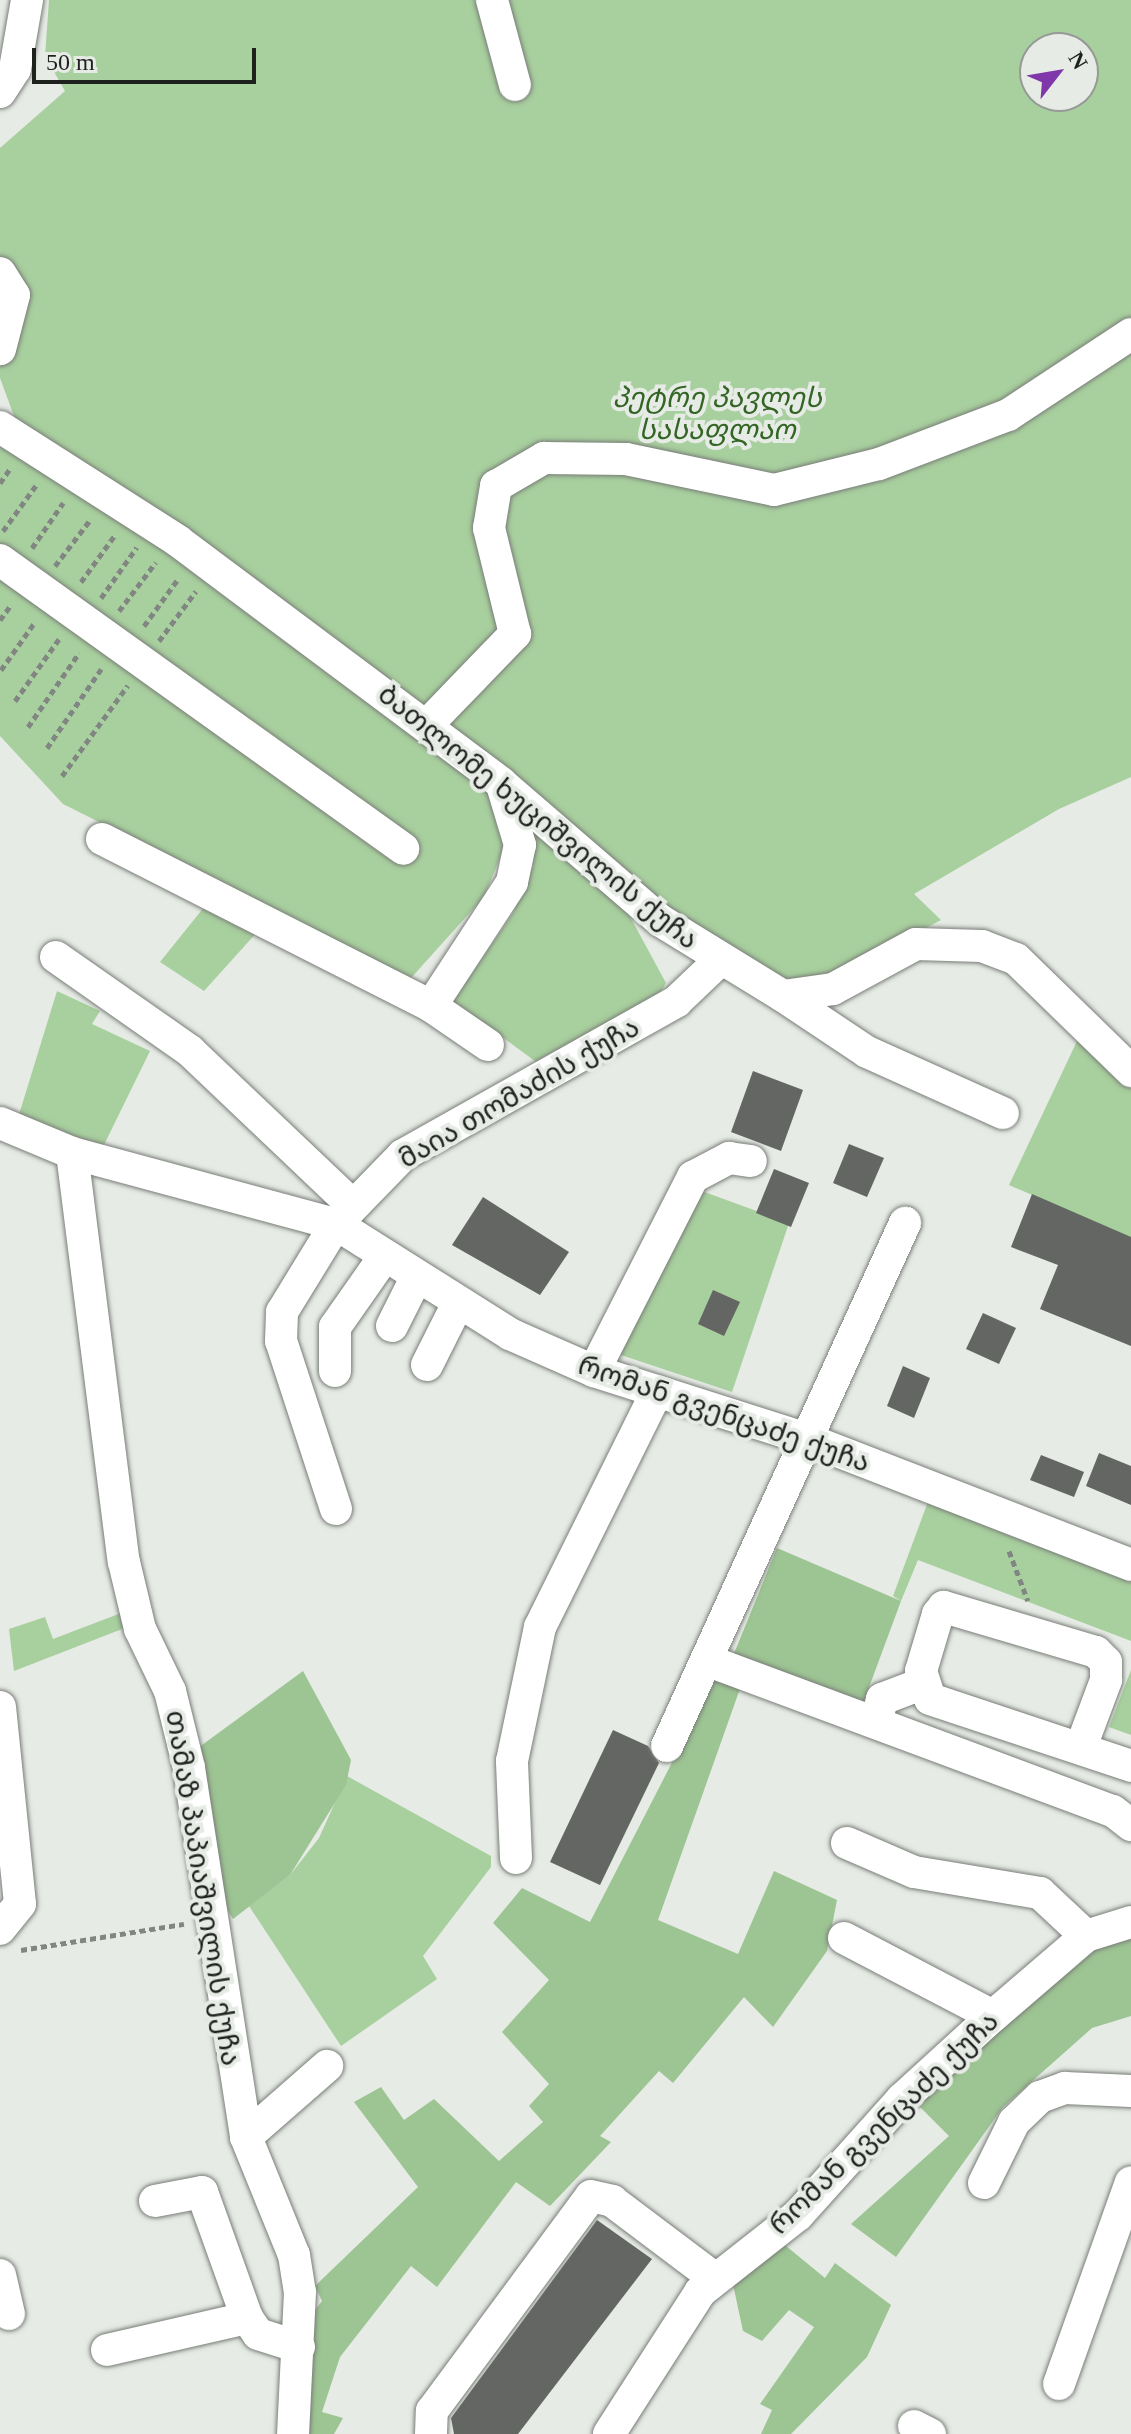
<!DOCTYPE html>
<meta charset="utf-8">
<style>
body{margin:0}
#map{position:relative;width:1131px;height:2434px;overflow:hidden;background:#e6ebe5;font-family:"Times New Roman","Noto Sans Georgian",serif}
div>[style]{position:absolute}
.green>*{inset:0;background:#a8cf9e}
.forest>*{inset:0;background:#9dc493}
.building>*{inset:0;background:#636662}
.path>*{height:5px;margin-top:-2.5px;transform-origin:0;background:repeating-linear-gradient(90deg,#828682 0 6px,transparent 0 10px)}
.roads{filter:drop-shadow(0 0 2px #797d78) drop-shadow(0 0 2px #797d78)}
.minor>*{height:32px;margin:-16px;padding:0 16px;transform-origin:16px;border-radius:16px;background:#fff}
span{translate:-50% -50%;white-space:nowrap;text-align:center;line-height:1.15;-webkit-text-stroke:8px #e6ebe5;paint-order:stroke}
.park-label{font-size:28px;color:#336525;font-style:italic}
.street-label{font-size:28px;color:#1f211f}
.north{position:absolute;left:1019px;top:32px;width:80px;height:80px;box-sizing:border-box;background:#e6ebe5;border:2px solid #969a96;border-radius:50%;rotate:59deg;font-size:22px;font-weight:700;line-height:32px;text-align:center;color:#1f211f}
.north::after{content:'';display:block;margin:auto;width:28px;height:36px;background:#7f37aa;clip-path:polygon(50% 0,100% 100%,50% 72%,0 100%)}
.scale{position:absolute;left:32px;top:48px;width:224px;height:36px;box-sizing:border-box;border:4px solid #1f211f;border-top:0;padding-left:10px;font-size:24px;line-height:28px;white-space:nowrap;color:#1f211f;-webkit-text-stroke:6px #e6ebe5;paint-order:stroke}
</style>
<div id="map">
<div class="green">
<i style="clip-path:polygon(evenodd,49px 0,1131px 0,1131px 777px,1059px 809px,914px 894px,941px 920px,818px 985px,798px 986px,726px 951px,18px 427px,0 378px,0 148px,65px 91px,45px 56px,49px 0,1035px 48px,1083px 48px,1083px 96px,1035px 96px,1035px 48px)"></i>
<i style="clip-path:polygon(0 447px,40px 465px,290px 638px,492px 796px,510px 833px,484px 897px,411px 978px,63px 804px,0 736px)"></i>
<i style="clip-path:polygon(533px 830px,621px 900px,666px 983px,657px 998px,543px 1067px,453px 1001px,513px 913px,533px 866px)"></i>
<i style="clip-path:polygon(205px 906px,259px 930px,204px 991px,160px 962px)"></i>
<i style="clip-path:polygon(57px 991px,100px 1011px,92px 1024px,150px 1051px,100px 1153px,17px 1121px)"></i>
<i style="clip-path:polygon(1078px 1039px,1131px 1088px,1131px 1238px,1009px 1185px)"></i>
<i style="clip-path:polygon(699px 1190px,789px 1223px,732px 1392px,615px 1353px)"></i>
<i style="clip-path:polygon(929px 1499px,1131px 1577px,1131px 1641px,918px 1560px,901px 1601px,893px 1596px)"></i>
<i style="clip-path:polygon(129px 1610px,135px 1624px,14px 1671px,9px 1629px,45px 1617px,53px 1639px)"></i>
<i style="clip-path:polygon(1131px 1670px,1131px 1735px,1109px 1727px)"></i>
<i style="clip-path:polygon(347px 1776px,491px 1856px,491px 1867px,423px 1956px,437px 1979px,341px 2046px,249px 1906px,290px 1875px,319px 1838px)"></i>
</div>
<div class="forest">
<i style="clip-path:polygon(777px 1548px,901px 1601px,861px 1709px,731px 1661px)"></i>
<i style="clip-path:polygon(303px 1671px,351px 1760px,346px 1785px,290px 1875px,233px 1919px,211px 1883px,191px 1753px)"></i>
<i style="clip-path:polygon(717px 1675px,742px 1683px,658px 1920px,738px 1954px,774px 1871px,837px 1900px,827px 1951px,773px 2027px,744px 1997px,673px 2083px,659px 2071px,600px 2136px,611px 2142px,550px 2206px,516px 2182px,437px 2287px,411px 2266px,340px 2357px,322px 2412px,343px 2418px,334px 2434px,297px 2434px,305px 2323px,322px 2301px,315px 2286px,418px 2187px,354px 2102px,381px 2087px,404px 2120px,434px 2099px,499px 2161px,543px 2122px,529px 2106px,549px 2084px,502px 2032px,549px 1980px,493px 1923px,522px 1888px,590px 1922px)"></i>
<i style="clip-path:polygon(1131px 1934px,1131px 2016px,1092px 2028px,1003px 2107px,896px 2257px,851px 2224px,949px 2136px,914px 2101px,1100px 1942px)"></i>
<i style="clip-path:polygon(780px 2241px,825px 2278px,835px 2263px,891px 2305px,867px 2357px,791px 2434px,761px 2434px,772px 2410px,760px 2404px,814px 2327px,789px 2310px,762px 2341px,743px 2331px,731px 2275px)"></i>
</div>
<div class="building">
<i style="clip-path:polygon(753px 1071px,803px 1090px,781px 1151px,731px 1132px)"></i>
<i style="clip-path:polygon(849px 1144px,884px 1158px,867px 1197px,833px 1183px)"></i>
<i style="clip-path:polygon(774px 1169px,809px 1183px,791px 1227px,756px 1213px)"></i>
<i style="clip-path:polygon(1032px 1194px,1131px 1237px,1131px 1346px,1040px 1309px,1058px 1265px,1011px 1247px)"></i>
<i style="clip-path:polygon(483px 1197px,569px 1252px,540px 1295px,452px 1245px)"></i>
<i style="clip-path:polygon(713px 1290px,740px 1302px,724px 1336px,698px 1324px)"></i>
<i style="clip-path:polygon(983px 1313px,1016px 1328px,999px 1364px,966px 1349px)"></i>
<i style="clip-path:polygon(903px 1366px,930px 1378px,914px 1418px,887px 1406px)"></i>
<i style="clip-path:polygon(1099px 1453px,1131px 1466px,1131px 1505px,1086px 1486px)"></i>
<i style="clip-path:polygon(1041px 1455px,1084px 1472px,1074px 1497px,1030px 1480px)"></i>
<i style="clip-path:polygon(613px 1730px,648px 1746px,659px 1763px,600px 1885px,550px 1862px)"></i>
<i style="clip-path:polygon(597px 2220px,652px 2259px,518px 2434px,454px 2434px,451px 2418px)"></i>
</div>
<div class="path">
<i style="left:0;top:483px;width:19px;rotate:-55deg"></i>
<i style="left:3px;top:531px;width:58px;rotate:-54.1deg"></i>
<i style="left:32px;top:548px;width:55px;rotate:-55.4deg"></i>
<i style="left:55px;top:566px;width:58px;rotate:-52.7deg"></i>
<i style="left:81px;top:582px;width:58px;rotate:-54.1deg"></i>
<i style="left:101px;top:598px;width:62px;rotate:-54.8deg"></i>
<i style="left:119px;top:611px;width:61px;rotate:-52.9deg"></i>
<i style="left:0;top:620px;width:19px;rotate:-54deg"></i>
<i style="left:144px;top:626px;width:58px;rotate:-54.1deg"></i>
<i style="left:159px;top:641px;width:62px;rotate:-53.5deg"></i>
<i style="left:1px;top:670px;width:59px;rotate:-54.7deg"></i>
<i style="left:15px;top:701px;width:76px;rotate:-54.6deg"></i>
<i style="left:28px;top:727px;width:90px;rotate:-55.4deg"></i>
<i style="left:47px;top:748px;width:96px;rotate:-55.6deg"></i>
<i style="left:62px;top:776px;width:112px;rotate:-54deg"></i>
<i style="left:1009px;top:1551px;width:53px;rotate:69.2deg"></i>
<i style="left:21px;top:1950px;width:165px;rotate:-9.1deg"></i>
</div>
<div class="roads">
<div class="minor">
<i style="left:492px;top:0;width:88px;rotate:74.9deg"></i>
<i style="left:0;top:92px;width:27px;rotate:-57deg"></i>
<i style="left:15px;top:69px;width:70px;rotate:-80.1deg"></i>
<i style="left:0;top:273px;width:26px;rotate:58deg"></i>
<i style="left:14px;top:295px;width:56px;rotate:104.5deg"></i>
<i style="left:0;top:427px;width:211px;rotate:32.6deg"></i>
<i style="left:178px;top:541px;width:404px;rotate:36.8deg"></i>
<i style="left:501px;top:783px;width:211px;rotate:40.8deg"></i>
<i style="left:661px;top:921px;width:143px;rotate:31.6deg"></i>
<i style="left:783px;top:996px;width:50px;rotate:-8deg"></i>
<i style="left:833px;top:989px;width:94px;rotate:-28.5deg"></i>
<i style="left:916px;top:944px;width:66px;rotate:1.7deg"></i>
<i style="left:982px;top:946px;width:36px;rotate:21deg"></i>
<i style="left:1016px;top:959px;width:161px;rotate:44.2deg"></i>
<i style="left:0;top:560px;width:496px;rotate:35.6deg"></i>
<i style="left:427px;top:725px;width:127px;rotate:-46deg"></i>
<i style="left:515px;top:634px;width:109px;rotate:-103.8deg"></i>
<i style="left:489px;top:528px;width:43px;rotate:-80.5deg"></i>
<i style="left:496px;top:486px;width:56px;rotate:-30.3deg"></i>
<i style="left:544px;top:458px;width:82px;rotate:0.7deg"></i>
<i style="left:626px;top:459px;width:151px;rotate:11.8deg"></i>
<i style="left:774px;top:490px;width:108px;rotate:-13.9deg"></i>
<i style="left:879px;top:464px;width:138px;rotate:-20.8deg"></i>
<i style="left:1008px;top:415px;width:147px;rotate:-33.4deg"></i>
<i style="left:102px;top:839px;width:369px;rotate:26.9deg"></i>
<i style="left:431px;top:1006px;width:69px;rotate:34.4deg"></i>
<i style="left:56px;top:957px;width:164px;rotate:35deg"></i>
<i style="left:190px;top:1051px;width:222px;rotate:43.5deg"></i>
<i style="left:783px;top:996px;width:101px;rotate:33.7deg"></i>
<i style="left:867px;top:1052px;width:149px;rotate:24.2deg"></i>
<i style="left:431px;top:1006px;width:148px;rotate:-56.8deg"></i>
<i style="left:512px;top:882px;width:38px;rotate:-78deg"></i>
<i style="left:520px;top:845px;width:63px;rotate:-106.7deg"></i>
<i style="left:0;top:1123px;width:78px;rotate:22.6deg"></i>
<i style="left:72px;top:1153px;width:273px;rotate:15.1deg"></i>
<i style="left:336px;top:1224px;width:96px;rotate:-45.8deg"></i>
<i style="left:403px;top:1155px;width:314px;rotate:-29.3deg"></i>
<i style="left:677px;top:1001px;width:59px;rotate:-43.6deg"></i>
<i style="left:72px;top:1153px;width:412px;rotate:82.8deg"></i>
<i style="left:124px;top:1562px;width:69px;rotate:76.6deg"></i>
<i style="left:140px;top:1629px;width:69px;rotate:64.2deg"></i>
<i style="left:170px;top:1691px;width:79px;rotate:76.1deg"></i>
<i style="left:189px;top:1768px;width:373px;rotate:81.2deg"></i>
<i style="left:246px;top:2137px;width:127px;rotate:67.9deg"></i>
<i style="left:294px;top:2255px;width:37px;rotate:81deg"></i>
<i style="left:300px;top:2292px;width:142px;rotate:92.8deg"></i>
<i style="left:392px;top:1326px;width:54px;rotate:-63.4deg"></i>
<i style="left:427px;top:1365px;width:69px;rotate:-63.4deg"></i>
<i style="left:335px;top:1371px;width:44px;rotate:-90deg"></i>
<i style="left:335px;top:1327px;width:85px;rotate:-55deg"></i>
<i style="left:594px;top:1371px;width:218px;rotate:-63deg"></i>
<i style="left:693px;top:1177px;width:41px;rotate:-27.8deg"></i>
<i style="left:729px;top:1158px;width:22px;rotate:8deg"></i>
<i style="left:336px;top:1509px;width:177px;rotate:-108.1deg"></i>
<i style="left:281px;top:1341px;width:29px;rotate:-88deg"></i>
<i style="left:282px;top:1312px;width:103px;rotate:-58.5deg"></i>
<i style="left:336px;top:1224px;width:206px;rotate:32.3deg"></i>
<i style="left:510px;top:1334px;width:92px;rotate:23.8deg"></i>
<i style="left:594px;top:1371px;width:220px;rotate:17.7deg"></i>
<i style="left:804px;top:1438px;width:351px;rotate:21.2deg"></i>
<i style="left:706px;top:1660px;width:434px;rotate:20.4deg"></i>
<i style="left:1113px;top:1811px;width:23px;rotate:38deg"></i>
<i style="left:0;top:1707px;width:198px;rotate:84.2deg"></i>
<i style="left:20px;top:1904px;width:32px;rotate:129deg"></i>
<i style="left:876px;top:1722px;width:24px;rotate:-75deg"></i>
<i style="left:882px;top:1699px;width:42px;rotate:-21deg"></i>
<i style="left:667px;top:1746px;width:575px;rotate:-65.53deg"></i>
<i style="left:1081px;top:1747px;width:72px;rotate:-69.5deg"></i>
<i style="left:1106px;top:1680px;width:18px;rotate:-90deg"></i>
<i style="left:1106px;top:1662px;width:14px;rotate:-135deg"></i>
<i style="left:1096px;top:1652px;width:159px;rotate:-163.5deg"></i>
<i style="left:944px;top:1607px;width:9px;rotate:131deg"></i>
<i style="left:938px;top:1614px;width:59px;rotate:106.6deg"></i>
<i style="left:921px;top:1671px;width:29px;rotate:72deg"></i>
<i style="left:930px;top:1699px;width:212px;rotate:18.4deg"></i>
<i style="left:847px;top:1843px;width:73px;rotate:23.4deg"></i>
<i style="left:914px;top:1872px;width:128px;rotate:9.5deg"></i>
<i style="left:1040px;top:1893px;width:63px;rotate:43.1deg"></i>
<i style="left:516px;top:1858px;width:97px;rotate:-92.4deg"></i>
<i style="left:512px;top:1761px;width:137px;rotate:-78.2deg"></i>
<i style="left:540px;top:1627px;width:263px;rotate:-63.6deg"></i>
<i style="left:844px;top:1938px;width:168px;rotate:27.6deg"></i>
<i style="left:246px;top:2137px;width:108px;rotate:-41.2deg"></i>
<i style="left:984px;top:2183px;width:68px;rotate:-63.8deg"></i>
<i style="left:1014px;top:2122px;width:36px;rotate:-44deg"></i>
<i style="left:1040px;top:2097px;width:27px;rotate:-20deg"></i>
<i style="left:1065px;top:2088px;width:66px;rotate:2.6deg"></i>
<i style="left:155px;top:2201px;width:48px;rotate:-10.8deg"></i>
<i style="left:202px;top:2192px;width:134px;rotate:70.3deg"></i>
<i style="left:247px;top:2318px;width:19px;rotate:55deg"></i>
<i style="left:258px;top:2334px;width:43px;rotate:17.6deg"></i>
<i style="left:0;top:2275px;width:40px;rotate:77deg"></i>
<i style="left:107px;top:2350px;width:144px;rotate:-12.9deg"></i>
<i style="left:1059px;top:2384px;width:214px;rotate:-70.4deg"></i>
<i style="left:914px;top:2426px;width:18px;rotate:27deg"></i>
<i style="left:431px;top:2434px;width:23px;rotate:-88deg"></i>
<i style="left:432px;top:2411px;width:267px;rotate:-53.5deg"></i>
<i style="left:591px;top:2196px;width:22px;rotate:13deg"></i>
<i style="left:612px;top:2201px;width:128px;rotate:37deg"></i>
<i style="left:609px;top:2434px;width:169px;rotate:-57.3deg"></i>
<i style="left:700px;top:2292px;width:125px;rotate:-38.2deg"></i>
<i style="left:798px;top:2215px;width:156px;rotate:-48.1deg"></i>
<i style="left:902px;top:2099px;width:123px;rotate:-42.4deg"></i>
<i style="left:993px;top:2016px;width:123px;rotate:-40.7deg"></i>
<i style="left:1086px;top:1936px;width:47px;rotate:-17.3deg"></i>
</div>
</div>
<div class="park-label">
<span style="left:717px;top:414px">პეტრე პავლეს<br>სასაფლაო</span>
</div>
<div class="street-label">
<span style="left:538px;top:817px;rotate:39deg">ბათლომე ხუციშვილის ქუჩა</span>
<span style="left:519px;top:1093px;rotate:-30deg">მაია თომაძის ქუჩა</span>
<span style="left:724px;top:1414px;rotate:19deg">რომან გვენცაძე ქუჩა</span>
<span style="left:203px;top:1888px;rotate:81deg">თამაზ პაპიაშვილის ქუჩა</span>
<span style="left:884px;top:2123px;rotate:-44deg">რომან გვენცაძე ქუჩა</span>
</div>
<div class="north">N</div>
<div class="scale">50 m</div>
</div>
